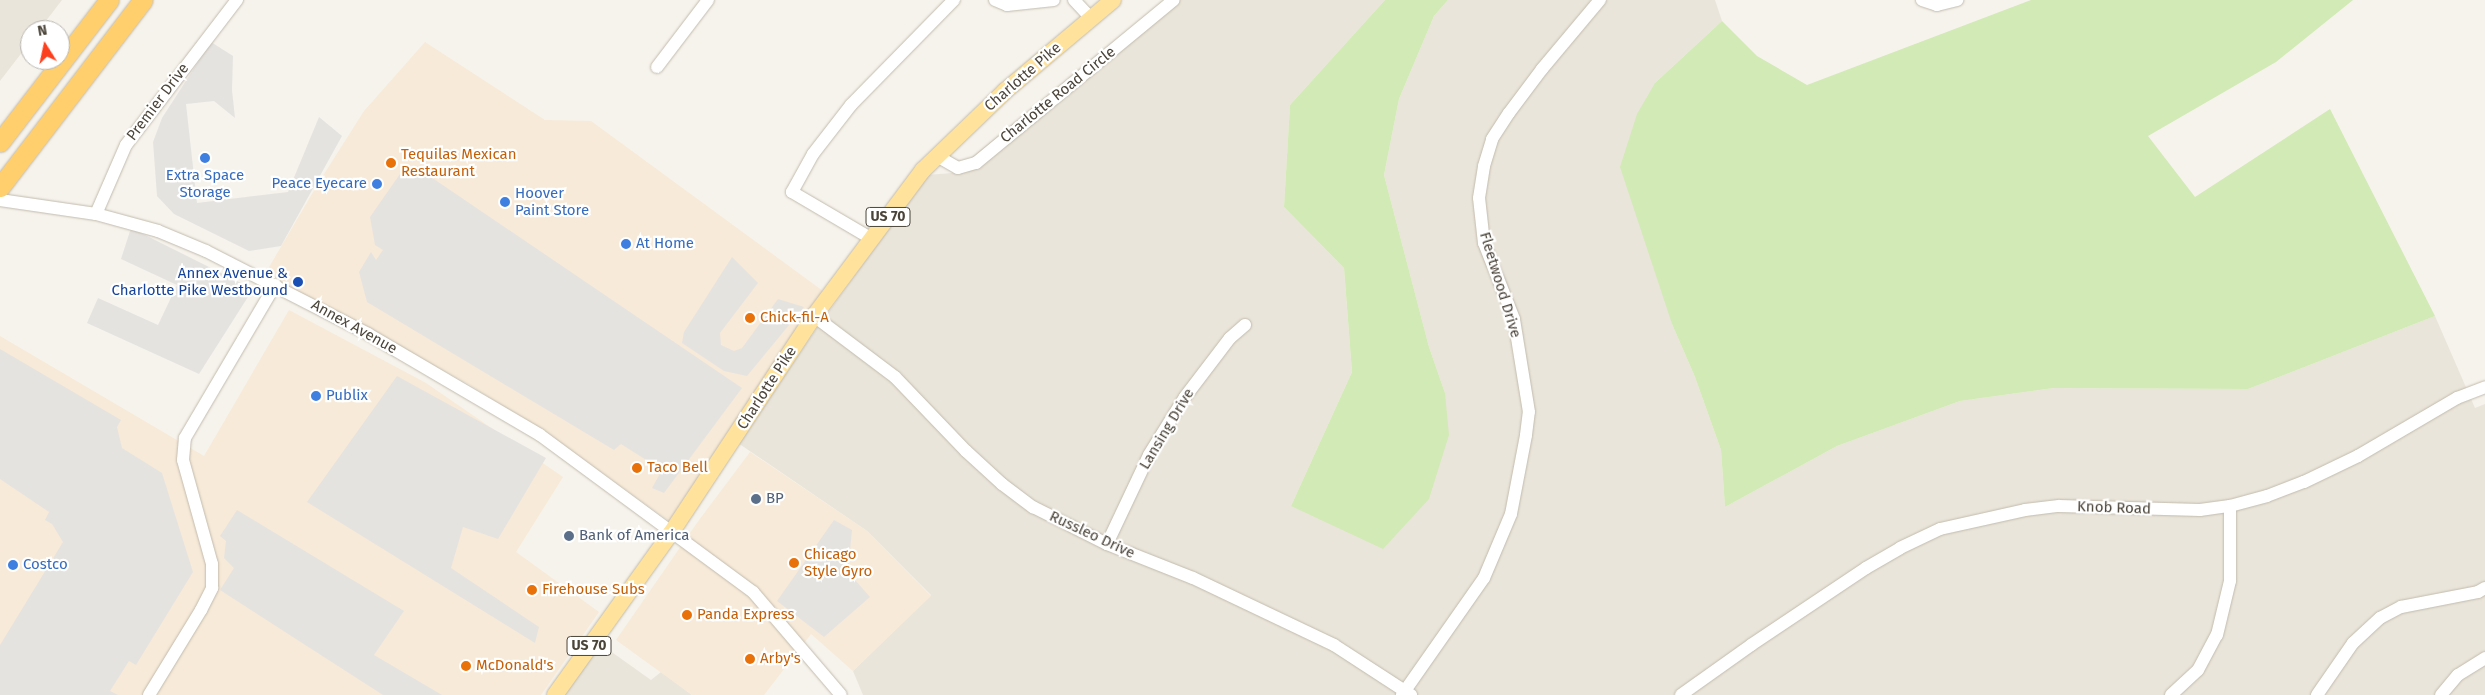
<!DOCTYPE html>
<style>
body{margin:0}
#map{position:relative;width:2485px;height:695px;overflow:hidden;background:#f6f3ec;font-family:"Fira Sans",sans-serif}
div>[style]{position:absolute}
.residential>*{inset:0;background:#eae5da}
.commercial>*{inset:0;background:#f7ead8}
.green>*{inset:0;background:#d2eab5}
.parking>*{inset:0;background:#e5e3e0}
.roads{filter:drop-shadow(0 0 1px #c2bbae) drop-shadow(0 0 1px #c2bbae)}
.minor>*{height:12px;margin:-6px;padding:0 6px;transform-origin:6px;border-radius:6px;background:#fff}
.major>*{height:16px;margin:-8px;padding:0 8px;transform-origin:8px;border-radius:8px;background:#ffe39c}
.highway>*{height:19px;margin:-9.5px;padding:0 9.5px;transform-origin:9.5px;border-radius:9.5px;background:#ffcf6e}
.dots>*{width:14px;height:14px;translate:-50% -50%;box-sizing:border-box;border:2px solid #fff;border-radius:50%}
span{translate:-50% -50%;white-space:nowrap;text-align:center;line-height:1.15;-webkit-text-stroke:4.5px #fff;paint-order:stroke}
.shield-label span{padding:1px 4px;background:#fff;border:1px solid;border-radius:4px;-webkit-text-stroke-width:0}
.shield-label{font-size:14px;color:#4b4439;font-weight:700}
.street-label{font-size:15px;color:#4b4439}
.food-label{font-size:15px;color:#c56008}
.left{translate:0 -50%;text-align:left}
.shop-label{font-size:15px;color:#366cbe}
.right{translate:-100% -50%;text-align:right}
.transit-label{font-size:15px;color:#164399}
.service-label{font-size:15px;color:#4e5e75}
.north{position:absolute;left:20px;top:20px;width:50px;height:50px;box-sizing:border-box;background:#fff;border:1px solid #b7b4b0;border-radius:50%;rotate:350deg;font-size:14px;font-weight:700;line-height:20px;text-align:center;color:#4b4439}
.north::after{content:'';display:block;margin:auto;width:18px;height:22px;background:#fc3f1d;clip-path:polygon(50% 0,100% 100%,50% 72%,0 100%)}
</style>
<div id="map">
<div class="residential">
<i style="clip-path:polygon(0 0,62px 0,39px 30px,30px 30px,30px 42px,0 81px)"></i>
<i style="clip-path:polygon(1167px 0,1385px 0,1290px 105px,1284px 207px,1344px 268px,1352px 372px,1291px 506px,1445px 393px,1429px 347px,1384px 175px,1399px 99px,1434px 16px,1448px 0,1715px 0,1722px 21px,1655px 83px,1672px 324px,1695px 377px,1721px 450px,1725px 507px,1837px 446px,1960px 401px,2054px 388px,2248px 389px,2435px 316px,2475px 408px,2485px 404px,2485px 695px,863px 695px,853px 671px,931px 595px,867px 531px,738px 443px,815px 331px,927px 175px,952px 173px)"></i>
<i style="clip-path:polygon(599px 643px,651px 680px,661px 672px,692px 695px,562px 695px)"></i>
</div>
<div class="commercial">
<i style="clip-path:polygon(425px 42px,545px 120px,591px 121px,823px 291px,669px 521px,562px 444px,470px 385px,265px 274px,319px 182px,364px 111px)"></i>
<i style="clip-path:polygon(289px 310px,426px 383px,563px 477px,516px 552px,599px 612px,541px 695px,0 695px,0 336px,204px 456px)"></i>
<i style="clip-path:polygon(750px 452px,867px 531px,931px 596px,853px 671px,811px 634px,764px 695px,692px 695px,616px 640px,699px 520px)"></i>
</div>
<div class="green">
<i style="clip-path:polygon(1385px 0,1448px 0,1434px 16px,1399px 99px,1384px 175px,1429px 347px,1445px 393px,1449px 435px,1429px 499px,1383px 549px,1291px 506px,1352px 372px,1344px 268px,1284px 207px,1290px 105px)"></i>
<i style="clip-path:polygon(2031px 0,2353px 0,2276px 62px,2148px 136px,2195px 197px,2330px 109px,2435px 316px,2248px 389px,2054px 388px,1960px 401px,1837px 446px,1725px 507px,1721px 450px,1695px 377px,1672px 324px,1620px 167px,1637px 114px,1655px 83px,1722px 21px,1757px 56px,1807px 85px)"></i>
</div>
<div class="parking">
<i style="clip-path:polygon(211px 42px,233px 56px,232px 90px,235px 118px,214px 101px,186px 104px,197px 203px,288px 192px,319px 117px,342px 136px,281px 246px,249px 251px,174px 214px,157px 196px,153px 142px,162px 118px)"></i>
<i style="clip-path:polygon(425px 173px,742px 388px,664px 493px,652px 488px,662px 470px,621px 444px,614px 450px,367px 302px,359px 272px,371px 252px,376px 260px,383px 250px,375px 245px,370px 217px,400px 174px)"></i>
<i style="clip-path:polygon(131px 228px,253px 289px,199px 374px,87px 323px,98px 298px,158px 325px,177px 285px,121px 259px)"></i>
<i style="clip-path:polygon(732px 257px,758px 283px,720px 333px,721px 345px,734px 351px,742px 348px,778px 299px,804px 307px,747px 376px,724px 371px,682px 343px,684px 332px)"></i>
<i style="clip-path:polygon(0 349px,121px 420px,117px 427px,122px 448px,162px 473px,193px 572px,136px 665px,129px 661px,110px 691px,118px 695px,0 695px,0 645px,63px 542px,52px 524px,45px 520px,49px 512px,0 479px)"></i>
<i style="clip-path:polygon(397px 376px,546px 458px,498px 539px,463px 527px,451px 568px,539px 627px,535px 643px,307px 502px)"></i>
<i style="clip-path:polygon(237px 510px,404px 611px,374px 655px,442px 695px,383px 695px,220px 590px,234px 568px,224px 558px,226px 541px,220px 536px)"></i>
<i style="clip-path:polygon(834px 520px,852px 530px,848px 572px,870px 597px,824px 637px,777px 601px)"></i>
</div>
<div class="roads">
<div class="minor">
<i style="left:995px;top:0;width:13px;rotate:23deg"></i>
<i style="left:1007px;top:5px;width:47px;rotate:-6.1deg"></i>
<i style="left:1074px;top:0;width:26px;rotate:47deg"></i>
<i style="left:1922px;top:0;width:16px;rotate:18deg"></i>
<i style="left:1937px;top:5px;width:21px;rotate:-14deg"></i>
<i style="left:657px;top:67px;width:84px;rotate:-52.7deg"></i>
<i style="left:937px;top:156px;width:24px;rotate:30deg"></i>
<i style="left:958px;top:168px;width:19px;rotate:-16deg"></i>
<i style="left:976px;top:163px;width:256px;rotate:-39.5deg"></i>
<i style="left:0;top:200px;width:97px;rotate:8.3deg"></i>
<i style="left:96px;top:214px;width:64px;rotate:15.3deg"></i>
<i style="left:158px;top:231px;width:52px;rotate:22.6deg"></i>
<i style="left:206px;top:251px;width:182px;rotate:27.1deg"></i>
<i style="left:368px;top:334px;width:199px;rotate:30.4deg"></i>
<i style="left:540px;top:435px;width:265px;rotate:36.4deg"></i>
<i style="left:753px;top:592px;width:135px;rotate:49.5deg"></i>
<i style="left:96px;top:214px;width:75px;rotate:-66.5deg"></i>
<i style="left:126px;top:145px;width:183px;rotate:-52.6deg"></i>
<i style="left:872px;top:239px;width:93px;rotate:-149.6deg"></i>
<i style="left:792px;top:192px;width:43px;rotate:-61.1deg"></i>
<i style="left:813px;top:154px;width:62px;rotate:-52.2deg"></i>
<i style="left:851px;top:105px;width:147px;rotate:-45.6deg"></i>
<i style="left:814px;top:316px;width:101px;rotate:37deg"></i>
<i style="left:895px;top:377px;width:103px;rotate:46.2deg"></i>
<i style="left:966px;top:451px;width:49px;rotate:42.5deg"></i>
<i style="left:1002px;top:484px;width:39px;rotate:37deg"></i>
<i style="left:1033px;top:507px;width:83px;rotate:26.6deg"></i>
<i style="left:1107px;top:544px;width:92px;rotate:21.6deg"></i>
<i style="left:1193px;top:578px;width:156px;rotate:25.4deg"></i>
<i style="left:1334px;top:645px;width:92px;rotate:33deg"></i>
<i style="left:1107px;top:544px;width:98px;rotate:-64.7deg"></i>
<i style="left:1149px;top:455px;width:68px;rotate:-58.2deg"></i>
<i style="left:1185px;top:397px;width:74px;rotate:-52.7deg"></i>
<i style="left:1230px;top:338px;width:20px;rotate:-41deg"></i>
<i style="left:149px;top:695px;width:100px;rotate:-58.5deg"></i>
<i style="left:201px;top:610px;width:25px;rotate:-63deg"></i>
<i style="left:212px;top:588px;width:24px;rotate:-90deg"></i>
<i style="left:212px;top:564px;width:108px;rotate:-105.6deg"></i>
<i style="left:183px;top:460px;width:22px;rotate:-85deg"></i>
<i style="left:185px;top:438px;width:178px;rotate:-59.5deg"></i>
<i style="left:1402px;top:695px;width:143px;rotate:-55deg"></i>
<i style="left:1484px;top:578px;width:69px;rotate:-67.1deg"></i>
<i style="left:1511px;top:514px;width:80px;rotate:-79.2deg"></i>
<i style="left:1526px;top:435px;width:23px;rotate:-83deg"></i>
<i style="left:1529px;top:412px;width:94px;rotate:-99.2deg"></i>
<i style="left:1514px;top:319px;width:82px;rotate:-111.5deg"></i>
<i style="left:1484px;top:243px;width:45px;rotate:-96.3deg"></i>
<i style="left:1479px;top:198px;width:32px;rotate:-81deg"></i>
<i style="left:1484px;top:166px;width:28px;rotate:-73deg"></i>
<i style="left:1492px;top:139px;width:31px;rotate:-57deg"></i>
<i style="left:1509px;top:113px;width:55px;rotate:-53.1deg"></i>
<i style="left:1542px;top:69px;width:90px;rotate:-50deg"></i>
<i style="left:1681px;top:695px;width:86px;rotate:-35.5deg"></i>
<i style="left:1751px;top:645px;width:138px;rotate:-33.8deg"></i>
<i style="left:1866px;top:568px;width:39px;rotate:-30deg"></i>
<i style="left:1900px;top:548px;width:44px;rotate:-25.4deg"></i>
<i style="left:1940px;top:529px;width:87px;rotate:-12.6deg"></i>
<i style="left:2025px;top:510px;width:34px;rotate:-7deg"></i>
<i style="left:2059px;top:506px;width:141px;rotate:1.6deg"></i>
<i style="left:2200px;top:510px;width:30px;rotate:-8deg"></i>
<i style="left:2230px;top:506px;width:38px;rotate:-15deg"></i>
<i style="left:2267px;top:496px;width:40px;rotate:-21deg"></i>
<i style="left:2304px;top:482px;width:60px;rotate:-25.7deg"></i>
<i style="left:2358px;top:456px;width:115px;rotate:-30.4deg"></i>
<i style="left:2457px;top:398px;width:30px;rotate:-21deg"></i>
<i style="left:2171px;top:695px;width:37px;rotate:-43deg"></i>
<i style="left:2198px;top:670px;width:40px;rotate:-62deg"></i>
<i style="left:2217px;top:635px;width:56px;rotate:-76.5deg"></i>
<i style="left:2230px;top:581px;width:75px;rotate:-90deg"></i>
<i style="left:2317px;top:695px;width:63px;rotate:-55.3deg"></i>
<i style="left:2353px;top:643px;width:37px;rotate:-43deg"></i>
<i style="left:2380px;top:618px;width:24px;rotate:-28deg"></i>
<i style="left:2401px;top:607px;width:78px;rotate:-11deg"></i>
<i style="left:2478px;top:592px;width:8px;rotate:-30deg"></i>
<i style="left:2441px;top:695px;width:26px;rotate:-50deg"></i>
<i style="left:2458px;top:675px;width:32px;rotate:-32deg"></i>
</div>
<div class="major">
<i style="left:555px;top:695px;width:199px;rotate:-54.4deg"></i>
<i style="left:671px;top:533px;width:260px;rotate:-56.6deg"></i>
<i style="left:814px;top:316px;width:182px;rotate:-53.3deg"></i>
<i style="left:923px;top:170px;width:114px;rotate:-43.9deg"></i>
<i style="left:1005px;top:91px;width:141px;rotate:-40.1deg"></i>
</div>
<div class="highway">
<i style="left:0;top:142px;width:179px;rotate:-52.5deg"></i>
<i style="left:0;top:187px;width:235px;rotate:-52.6deg"></i>
</div>
</div>
<div class="dots">
<i style="left:205px;top:158px;background:#3f7fe0"></i>
<i style="left:391px;top:163px;background:#e8710a"></i>
<i style="left:377px;top:184px;background:#3f7fe0"></i>
<i style="left:505px;top:202px;background:#3f7fe0"></i>
<i style="left:626px;top:244px;background:#3f7fe0"></i>
<i style="left:298px;top:282px;background:#1a4fb4"></i>
<i style="left:750px;top:318px;background:#e8710a"></i>
<i style="left:316px;top:396px;background:#3f7fe0"></i>
<i style="left:637px;top:468px;background:#e8710a"></i>
<i style="left:756px;top:499px;background:#5c6f8a"></i>
<i style="left:569px;top:536px;background:#5c6f8a"></i>
<i style="left:794px;top:563px;background:#e8710a"></i>
<i style="left:13px;top:565px;background:#3f7fe0"></i>
<i style="left:532px;top:590px;background:#e8710a"></i>
<i style="left:687px;top:615px;background:#e8710a"></i>
<i style="left:750px;top:659px;background:#e8710a"></i>
<i style="left:466px;top:666px;background:#e8710a"></i>
</div>
<div class="shield-label">
<span style="left:888px;top:217px">US 70</span>
<span style="left:589px;top:646px">US 70</span>
</div>
<div class="street-label">
<span style="left:1023px;top:77px;rotate:-41deg">Charlotte Pike</span>
<span style="left:1058px;top:95px;rotate:-39deg">Charlotte Road Circle</span>
<span style="left:158px;top:102px;rotate:-53deg">Premier Drive</span>
<span style="left:1500px;top:285px;rotate:73deg">Fleetwood Drive</span>
<span style="left:354px;top:327px;rotate:29deg">Annex Avenue</span>
<span style="left:767px;top:388px;rotate:-57deg">Charlotte Pike</span>
<span style="left:1167px;top:429px;rotate:-59deg">Lansing Drive</span>
<span style="left:2114px;top:508px;rotate:2deg">Knob Road</span>
<span style="left:1092px;top:535px;rotate:25deg">Russleo Drive</span>
</div>
<div class="food-label">
<span class="left" style="left:401px;top:163px">Tequilas Mexican<br>Restaurant</span>
<span class="left" style="left:760px;top:318px">Chick-fil-A</span>
<span class="left" style="left:647px;top:468px">Taco Bell</span>
<span class="left" style="left:804px;top:563px">Chicago<br>Style Gyro</span>
<span class="left" style="left:542px;top:590px">Firehouse Subs</span>
<span class="left" style="left:697px;top:615px">Panda Express</span>
<span class="left" style="left:760px;top:659px">Arby's</span>
<span class="left" style="left:476px;top:666px">McDonald's</span>
</div>
<div class="shop-label">
<span style="left:205px;top:184px">Extra Space<br>Storage</span>
<span class="right" style="left:367px;top:184px">Peace Eyecare</span>
<span class="left" style="left:515px;top:202px">Hoover<br>Paint Store</span>
<span class="left" style="left:636px;top:244px">At Home</span>
<span class="left" style="left:326px;top:396px">Publix</span>
<span class="left" style="left:23px;top:565px">Costco</span>
</div>
<div class="transit-label">
<span class="right" style="left:288px;top:282px">Annex Avenue &amp;<br>Charlotte Pike Westbound</span>
</div>
<div class="service-label">
<span class="left" style="left:766px;top:499px">BP</span>
<span class="left" style="left:579px;top:536px">Bank of America</span>
</div>
<div class="north">N</div>
</div>
